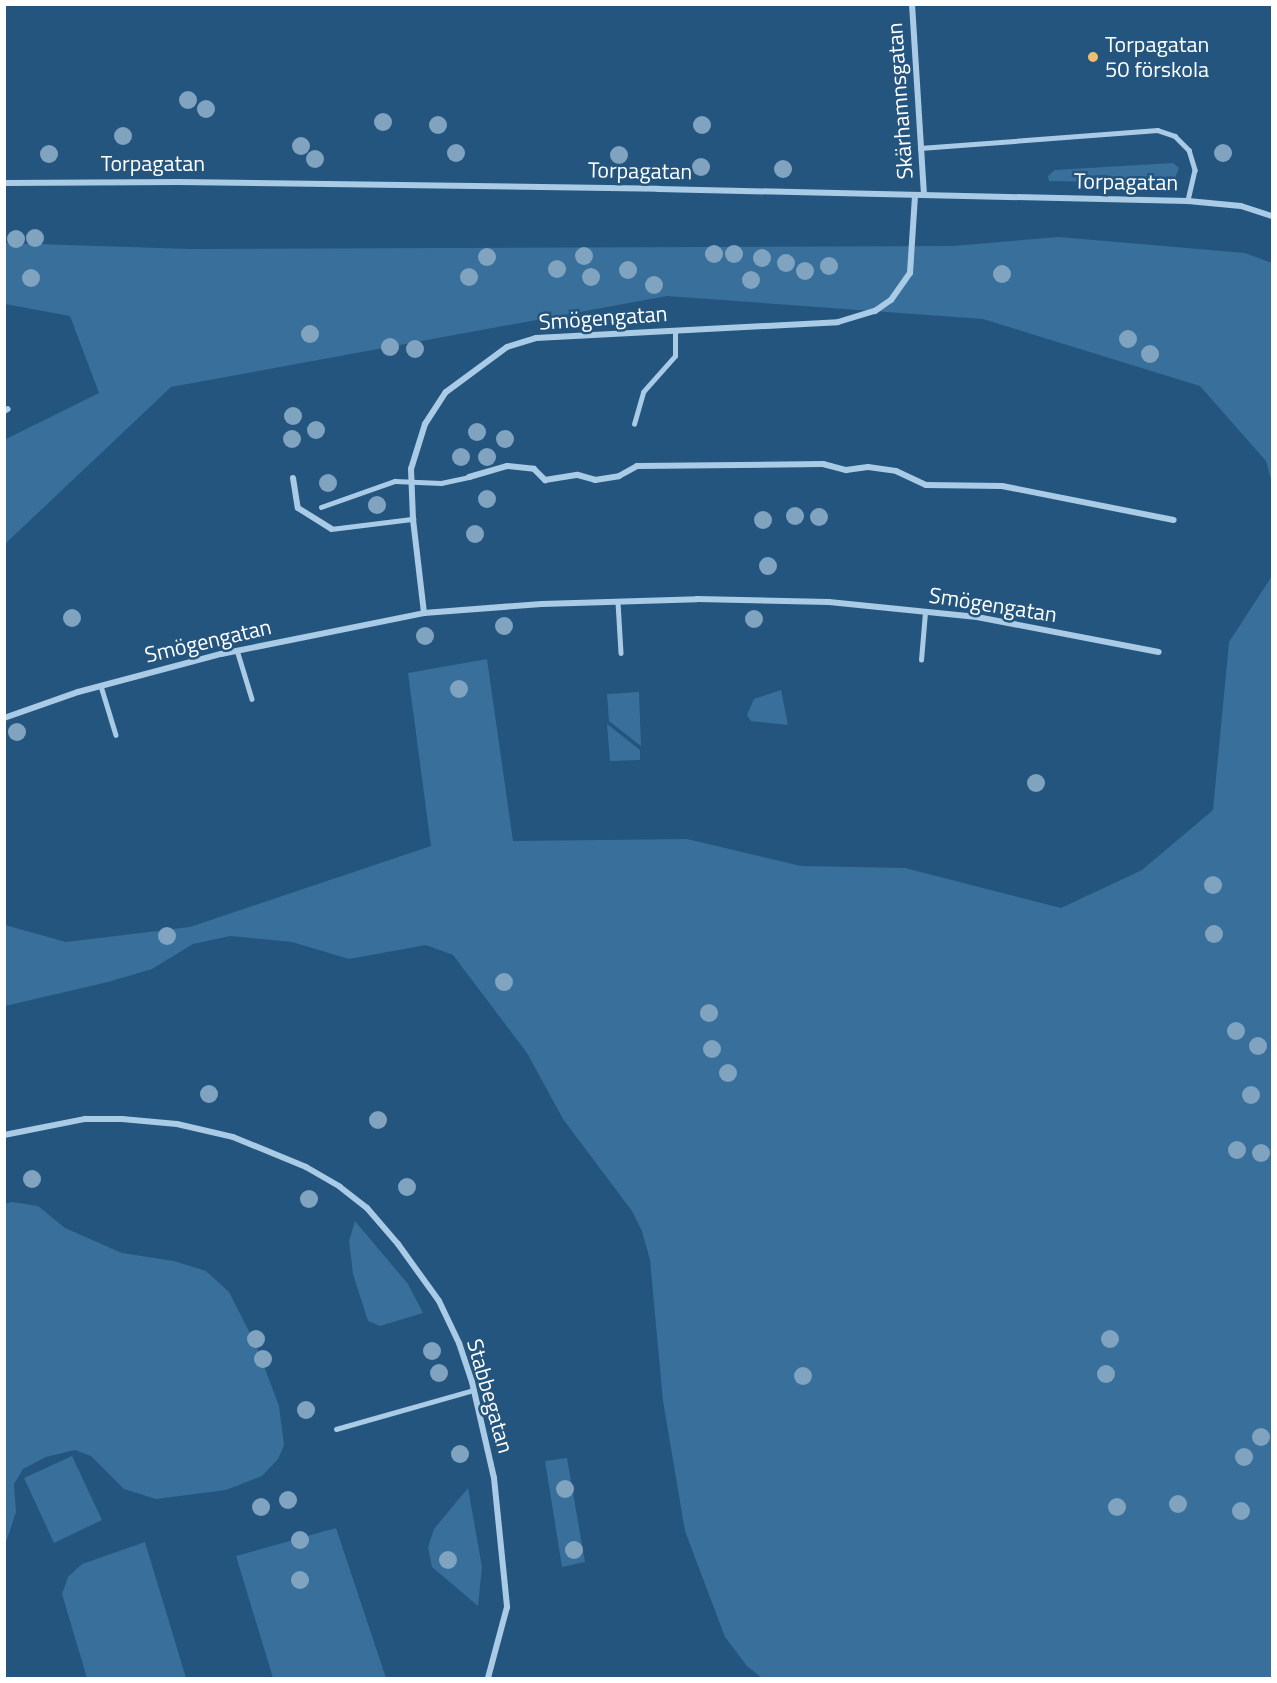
<!DOCTYPE html>
<meta charset="utf-8">
<style>
body{margin:0}
#map{position:relative;width:1277px;height:1683px;overflow:hidden;background:#24557e;font-family:"Titillium Web",sans-serif}
div>[style]{position:absolute}
.green>*{inset:0;background:#386f9b}
.lane>*{height:4.5px;margin:-2.25px;padding:0 2.25px;transform-origin:2.25px;border-radius:2.25px;background:#a9cbe6}
.street>*{height:6px;margin:-3px;padding:0 3px;transform-origin:3px;border-radius:3px;background:#a9cbe6}
.trees>*{width:18px;height:18px;margin:-9px;border-radius:50%;background:#80a3bf}
.dots>*{width:16px;height:16px;translate:-50% -50%;box-sizing:border-box;border:3px solid #24557e;border-radius:50%}
span{translate:-50% -50%;white-space:nowrap;text-align:center;line-height:1.15;-webkit-text-stroke:5px #24557e;paint-order:stroke}
.poi-label{font-size:22px;color:#fff}
.left{translate:0 -50%;text-align:left}
.street-label{font-size:22px;color:#fff}
.frame{position:absolute;inset:0;border:6px solid #fff;pointer-events:none}
</style>
<div id="map">
<div class="green">
<i style="clip-path:polygon(1173px 163px,1179px 168px,1175px 178px,1163px 183px,1049px 181px,1048px 176px,1055px 170px)"></i>
<i style="clip-path:polygon(1059px 237px,1245px 253px,1272px 263px,1272px 483px,1266px 461px,1200px 386px,983px 319px,667px 296px,171px 387px,5px 544px,4px 440px,99px 393px,70px 316px,5px 304px,5px 243px,191px 249px,952px 246px)"></i>
<i style="clip-path:polygon(1272px 576px,1272px 1678px,762px 1678px,747px 1666px,725px 1637px,685px 1531px,663px 1401px,650px 1260px,642px 1231px,632px 1211px,563px 1119px,527px 1053px,453px 955px,426px 945px,349px 959px,292px 942px,230px 936px,193px 944px,152px 969px,108px 982px,5px 1006px,5px 925px,66px 942px,190px 927px,431px 846px,408px 673px,487px 659px,513px 841px,687px 839px,801px 866px,905px 868px,1061px 908px,1142px 870px,1213px 810px,1229px 642px)"></i>
<i style="clip-path:polygon(781px 690px,788px 725px,751px 721px,747px 715px,754px 699px)"></i>
<i style="clip-path:polygon(639px 692px,641px 746px,609px 721px,607px 694px)"></i>
<i style="clip-path:polygon(607px 724px,640px 750px,640px 760px,610px 761px)"></i>
<i style="clip-path:polygon(12px 1202px,38px 1206px,65px 1228px,122px 1253px,174px 1261px,206px 1271px,229px 1292px,256px 1345px,279px 1406px,284px 1445px,278px 1459px,262px 1476px,226px 1490px,156px 1499px,124px 1489px,91px 1456px,75px 1450px,46px 1457px,23px 1469px,14px 1484px,16px 1512px,5px 1545px,4px 1204px)"></i>
<i style="clip-path:polygon(355px 1221px,408px 1284px,423px 1313px,380px 1326px,368px 1321px,353px 1274px,349px 1241px)"></i>
<i style="clip-path:polygon(72px 1456px,102px 1520px,54px 1543px,24px 1478px)"></i>
<i style="clip-path:polygon(567px 1458px,585px 1562px,562px 1567px,545px 1461px)"></i>
<i style="clip-path:polygon(468px 1488px,482px 1567px,478px 1606px,432px 1567px,428px 1547px,434px 1529px)"></i>
<i style="clip-path:polygon(336px 1528px,386px 1678px,273px 1678px,236px 1556px)"></i>
<i style="clip-path:polygon(145px 1542px,186px 1678px,87px 1678px,62px 1594px,68px 1577px,82px 1564px)"></i>
</div>
<div class="lane">
<i style="left:920px;top:148px;width:238px;rotate:-4.3deg"></i>
<i style="left:1157px;top:130px;width:19px;rotate:18deg"></i>
<i style="left:1175px;top:136px;width:20px;rotate:45deg"></i>
<i style="left:1189px;top:150px;width:21px;rotate:73deg"></i>
<i style="left:1195px;top:170px;width:32px;rotate:103deg"></i>
<i style="left:634px;top:424px;width:33px;rotate:-74deg"></i>
<i style="left:643px;top:392px;width:48px;rotate:-48.4deg"></i>
<i style="left:675px;top:356px;width:25px;rotate:-90deg"></i>
<i style="left:321px;top:507px;width:78px;rotate:-19.4deg"></i>
<i style="left:395px;top:481px;width:46px;rotate:2.5deg"></i>
<i style="left:441px;top:483px;width:29px;rotate:-12deg"></i>
<i style="left:331px;top:529px;width:83px;rotate:-7deg"></i>
<i style="left:618px;top:602px;width:51px;rotate:86.6deg"></i>
<i style="left:237px;top:650px;width:51px;rotate:73deg"></i>
<i style="left:921px;top:660px;width:48px;rotate:-85.2deg"></i>
<i style="left:101px;top:686px;width:51px;rotate:73deg"></i>
<i style="left:336px;top:1429px;width:143px;rotate:-15.8deg"></i>
</div>
<div class="street">
<i style="left:912px;top:4px;width:191px;rotate:86.4deg"></i>
<i style="left:4px;top:183px;width:175px;rotate:-0.3deg"></i>
<i style="left:179px;top:182px;width:479px;rotate:0.8deg"></i>
<i style="left:658px;top:189px;width:530px;rotate:1.3deg"></i>
<i style="left:1188px;top:201px;width:53px;rotate:5.4deg"></i>
<i style="left:1241px;top:206px;width:33px;rotate:18deg"></i>
<i style="left:4px;top:411px;width:4px;rotate:-27deg"></i>
<i style="left:469px;top:477px;width:40px;rotate:-16deg"></i>
<i style="left:507px;top:466px;width:27px;rotate:6deg"></i>
<i style="left:534px;top:469px;width:16px;rotate:45deg"></i>
<i style="left:545px;top:480px;width:33px;rotate:-9deg"></i>
<i style="left:578px;top:475px;width:18px;rotate:16deg"></i>
<i style="left:595px;top:480px;width:24px;rotate:-9deg"></i>
<i style="left:619px;top:476px;width:21px;rotate:-29deg"></i>
<i style="left:637px;top:466px;width:186px;rotate:-0.6deg"></i>
<i style="left:823px;top:464px;width:24px;rotate:15deg"></i>
<i style="left:846px;top:470px;width:22px;rotate:-8deg"></i>
<i style="left:868px;top:467px;width:28px;rotate:8deg"></i>
<i style="left:896px;top:471px;width:33px;rotate:25deg"></i>
<i style="left:926px;top:485px;width:76px;rotate:0.8deg"></i>
<i style="left:1002px;top:486px;width:175px;rotate:11.2deg"></i>
<i style="left:293px;top:478px;width:30px;rotate:81deg"></i>
<i style="left:298px;top:508px;width:39px;rotate:32deg"></i>
<i style="left:424px;top:613px;width:95px;rotate:-96.7deg"></i>
<i style="left:413px;top:519px;width:50px;rotate:-92.3deg"></i>
<i style="left:411px;top:469px;width:47px;rotate:-72.7deg"></i>
<i style="left:425px;top:424px;width:38px;rotate:-57deg"></i>
<i style="left:446px;top:392px;width:76px;rotate:-36.4deg"></i>
<i style="left:507px;top:347px;width:30px;rotate:-17deg"></i>
<i style="left:536px;top:338px;width:302px;rotate:-3deg"></i>
<i style="left:838px;top:322px;width:39px;rotate:-17deg"></i>
<i style="left:875px;top:311px;width:19px;rotate:-35deg"></i>
<i style="left:891px;top:300px;width:33px;rotate:-55deg"></i>
<i style="left:910px;top:273px;width:78px;rotate:-86.3deg"></i>
<i style="left:4px;top:718px;width:78px;rotate:-19.4deg"></i>
<i style="left:78px;top:692px;width:148px;rotate:-14.9deg"></i>
<i style="left:221px;top:654px;width:207px;rotate:-11.4deg"></i>
<i style="left:424px;top:613px;width:118px;rotate:-4.4deg"></i>
<i style="left:542px;top:604px;width:155px;rotate:-1.8deg"></i>
<i style="left:697px;top:599px;width:132px;rotate:1.3deg"></i>
<i style="left:829px;top:602px;width:149px;rotate:5.8deg"></i>
<i style="left:977px;top:617px;width:185px;rotate:10.9deg"></i>
<i style="left:4px;top:1135px;width:83px;rotate:-11.2deg"></i>
<i style="left:85px;top:1119px;width:37px"></i>
<i style="left:122px;top:1119px;width:55px;rotate:5.2deg"></i>
<i style="left:177px;top:1124px;width:57px;rotate:13.1deg"></i>
<i style="left:233px;top:1137px;width:79px;rotate:22.3deg"></i>
<i style="left:306px;top:1167px;width:39px;rotate:30deg"></i>
<i style="left:340px;top:1187px;width:34px;rotate:38deg"></i>
<i style="left:367px;top:1208px;width:48px;rotate:49.3deg"></i>
<i style="left:398px;top:1244px;width:70px;rotate:54.3deg"></i>
<i style="left:439px;top:1301px;width:47px;rotate:64.5deg"></i>
<i style="left:459px;top:1343px;width:41px;rotate:71.6deg"></i>
<i style="left:472px;top:1382px;width:98px;rotate:77.1deg"></i>
<i style="left:494px;top:1478px;width:130px;rotate:84.2deg"></i>
<i style="left:507px;top:1607px;width:73px;rotate:105deg"></i>
</div>
<div class="trees">
<i style="left:188px;top:100px"></i>
<i style="left:206px;top:109px"></i>
<i style="left:383px;top:122px"></i>
<i style="left:438px;top:125px"></i>
<i style="left:702px;top:125px"></i>
<i style="left:123px;top:136px"></i>
<i style="left:301px;top:146px"></i>
<i style="left:456px;top:153px"></i>
<i style="left:1223px;top:153px"></i>
<i style="left:49px;top:154px"></i>
<i style="left:619px;top:155px"></i>
<i style="left:315px;top:159px"></i>
<i style="left:701px;top:167px"></i>
<i style="left:783px;top:169px"></i>
<i style="left:35px;top:238px"></i>
<i style="left:16px;top:239px"></i>
<i style="left:714px;top:254px"></i>
<i style="left:734px;top:254px"></i>
<i style="left:584px;top:256px"></i>
<i style="left:487px;top:257px"></i>
<i style="left:762px;top:258px"></i>
<i style="left:786px;top:263px"></i>
<i style="left:829px;top:266px"></i>
<i style="left:557px;top:269px"></i>
<i style="left:628px;top:270px"></i>
<i style="left:805px;top:271px"></i>
<i style="left:1002px;top:274px"></i>
<i style="left:469px;top:277px"></i>
<i style="left:591px;top:277px"></i>
<i style="left:31px;top:278px"></i>
<i style="left:751px;top:280px"></i>
<i style="left:654px;top:285px"></i>
<i style="left:310px;top:334px"></i>
<i style="left:1128px;top:339px"></i>
<i style="left:390px;top:347px"></i>
<i style="left:415px;top:349px"></i>
<i style="left:1150px;top:354px"></i>
<i style="left:293px;top:416px"></i>
<i style="left:316px;top:430px"></i>
<i style="left:477px;top:432px"></i>
<i style="left:292px;top:439px"></i>
<i style="left:505px;top:439px"></i>
<i style="left:461px;top:457px"></i>
<i style="left:487px;top:457px"></i>
<i style="left:328px;top:483px"></i>
<i style="left:487px;top:499px"></i>
<i style="left:377px;top:505px"></i>
<i style="left:795px;top:516px"></i>
<i style="left:819px;top:517px"></i>
<i style="left:763px;top:520px"></i>
<i style="left:475px;top:534px"></i>
<i style="left:768px;top:566px"></i>
<i style="left:72px;top:618px"></i>
<i style="left:754px;top:619px"></i>
<i style="left:504px;top:626px"></i>
<i style="left:425px;top:636px"></i>
<i style="left:459px;top:689px"></i>
<i style="left:17px;top:732px"></i>
<i style="left:1036px;top:783px"></i>
<i style="left:1213px;top:885px"></i>
<i style="left:1214px;top:934px"></i>
<i style="left:167px;top:936px"></i>
<i style="left:504px;top:982px"></i>
<i style="left:709px;top:1013px"></i>
<i style="left:1236px;top:1031px"></i>
<i style="left:1258px;top:1046px"></i>
<i style="left:712px;top:1049px"></i>
<i style="left:728px;top:1073px"></i>
<i style="left:209px;top:1094px"></i>
<i style="left:1251px;top:1095px"></i>
<i style="left:378px;top:1120px"></i>
<i style="left:1237px;top:1150px"></i>
<i style="left:1261px;top:1153px"></i>
<i style="left:32px;top:1179px"></i>
<i style="left:407px;top:1187px"></i>
<i style="left:309px;top:1199px"></i>
<i style="left:256px;top:1339px"></i>
<i style="left:1110px;top:1339px"></i>
<i style="left:432px;top:1351px"></i>
<i style="left:263px;top:1359px"></i>
<i style="left:439px;top:1373px"></i>
<i style="left:1106px;top:1374px"></i>
<i style="left:803px;top:1376px"></i>
<i style="left:306px;top:1410px"></i>
<i style="left:1261px;top:1437px"></i>
<i style="left:460px;top:1454px"></i>
<i style="left:1244px;top:1457px"></i>
<i style="left:565px;top:1489px"></i>
<i style="left:288px;top:1500px"></i>
<i style="left:1178px;top:1504px"></i>
<i style="left:261px;top:1507px"></i>
<i style="left:1117px;top:1507px"></i>
<i style="left:1241px;top:1511px"></i>
<i style="left:300px;top:1540px"></i>
<i style="left:574px;top:1550px"></i>
<i style="left:448px;top:1560px"></i>
<i style="left:300px;top:1580px"></i>
</div>
<div class="dots">
<i style="left:1093px;top:57px;background:#f0bc6d"></i>
</div>
<div class="poi-label">
<span class="left" style="left:1105px;top:57px">Torpagatan<br>50 förskola</span>
</div>
<div class="street-label">
<span style="left:900px;top:101px;rotate:-94deg">Skärhamnsgatan</span>
<span style="left:153px;top:164px">Torpagatan</span>
<span style="left:640px;top:171px;rotate:1deg">Torpagatan</span>
<span style="left:1126px;top:182px;rotate:1deg">Torpagatan</span>
<span style="left:603px;top:318px;rotate:-4deg">Smögengatan</span>
<span style="left:993px;top:605px;rotate:9deg">Smögengatan</span>
<span style="left:208px;top:641px;rotate:-13deg">Smögengatan</span>
<span style="left:490px;top:1396px;rotate:74deg">Stabbegatan</span>
</div>
<div class="frame"></div>
</div>
